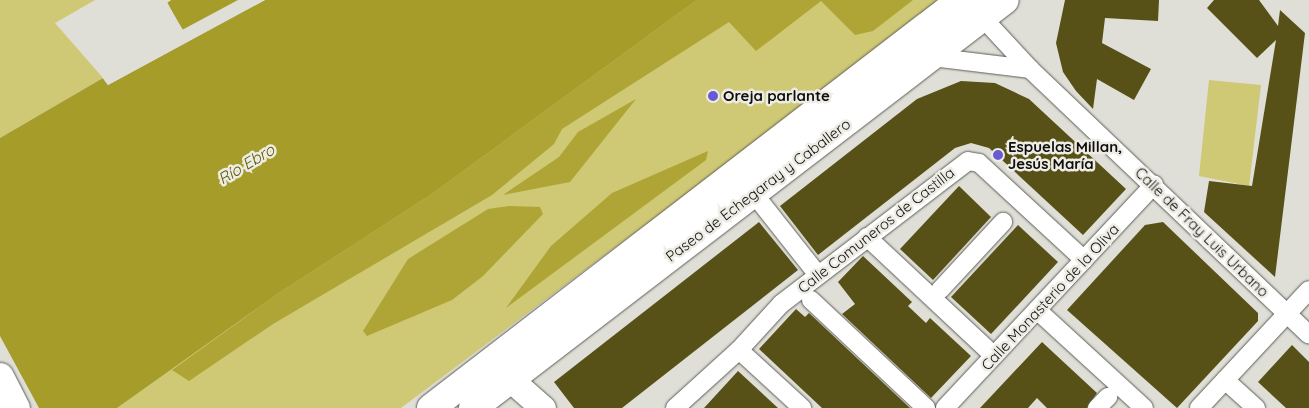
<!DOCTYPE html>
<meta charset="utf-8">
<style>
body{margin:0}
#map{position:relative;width:1309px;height:408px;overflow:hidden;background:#dfdfd8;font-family:Quicksand,sans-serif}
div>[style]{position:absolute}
.green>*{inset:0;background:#cfc874}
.forest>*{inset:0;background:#afa536}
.water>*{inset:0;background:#a69c2a}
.pier>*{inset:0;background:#dfdfd8}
.building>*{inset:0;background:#575117}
.roads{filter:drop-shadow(0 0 1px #5d5d57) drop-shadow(0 0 1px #5d5d57)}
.street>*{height:18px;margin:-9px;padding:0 9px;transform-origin:9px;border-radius:9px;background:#fff}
.secondary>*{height:25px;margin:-12.5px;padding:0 12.5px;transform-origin:12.5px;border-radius:12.5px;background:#fff}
.primary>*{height:28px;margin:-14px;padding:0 14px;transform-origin:14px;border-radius:14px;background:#fff}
.dots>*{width:14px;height:14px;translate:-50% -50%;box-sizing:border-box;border:2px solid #edece5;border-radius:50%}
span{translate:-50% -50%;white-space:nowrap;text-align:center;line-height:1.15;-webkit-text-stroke:5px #edece5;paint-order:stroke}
.poi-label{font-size:15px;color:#100f0d;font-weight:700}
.left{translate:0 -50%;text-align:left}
.street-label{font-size:15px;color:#100f0d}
.water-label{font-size:16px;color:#605902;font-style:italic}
</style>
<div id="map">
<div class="green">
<i style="clip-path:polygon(0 0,95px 0,55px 23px,103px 78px,0 138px)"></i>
<i style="clip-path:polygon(697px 0,945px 0,401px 408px,117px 408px,276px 295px,432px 194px)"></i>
<i style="clip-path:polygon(1209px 80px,1261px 85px,1249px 186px,1199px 176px)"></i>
</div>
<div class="forest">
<i style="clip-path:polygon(697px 0,913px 0,873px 31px,855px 35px,821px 1px,756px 51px,729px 22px,562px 129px,554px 144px,492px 195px,273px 324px,189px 381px,172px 370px,276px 295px,432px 194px)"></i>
<i style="clip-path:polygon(636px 99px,570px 182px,503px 195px,559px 157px,578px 132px)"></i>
<i style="clip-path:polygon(708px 151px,706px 160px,506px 308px,551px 246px,612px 193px)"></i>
<i style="clip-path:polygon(509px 206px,540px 207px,543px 214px,483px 276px,452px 300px,367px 336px,363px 331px,408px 259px,488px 209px)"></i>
</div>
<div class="water">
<i style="clip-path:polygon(171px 0,238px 0,182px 30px,167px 2px)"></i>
<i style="clip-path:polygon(265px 0,697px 0,432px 194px,276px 295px,117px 408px,0 408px,0 138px,103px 78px,108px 85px)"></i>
</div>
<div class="pier">
<i style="clip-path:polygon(166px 0,171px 0,167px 3px,183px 30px,240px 0,182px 32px,164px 4px)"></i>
<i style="clip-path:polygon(260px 0,265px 0,108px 85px,101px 76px,108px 82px)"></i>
<i style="clip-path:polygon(0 336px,39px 408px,0 408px)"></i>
</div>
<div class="building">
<i style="clip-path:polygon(1065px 0,1159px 0,1158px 21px,1105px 18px,1102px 43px,1151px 69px,1134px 100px,1097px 79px,1093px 109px,1076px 91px,1063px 72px,1056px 43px)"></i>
<i style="clip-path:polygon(1214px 0,1259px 0,1278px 26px,1280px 10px,1305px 33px,1275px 277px,1204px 212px,1209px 181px,1252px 186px,1276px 40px,1257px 58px,1207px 8px)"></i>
<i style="clip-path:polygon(961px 81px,995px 83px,1029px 99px,1126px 189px,1083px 235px,989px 148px,971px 143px,955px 148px,818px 255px,780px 206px,917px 99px)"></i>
<i style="clip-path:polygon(959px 186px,991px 217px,933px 280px,900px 249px)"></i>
<i style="clip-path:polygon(759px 222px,798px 270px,622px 408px,574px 408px,554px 382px)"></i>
<i style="clip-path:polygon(1163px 222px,1258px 313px,1258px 321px,1177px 408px,1067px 310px,1145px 225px)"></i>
<i style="clip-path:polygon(1018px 225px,1058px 262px,991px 334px,951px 297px)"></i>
<i style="clip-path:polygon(863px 256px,912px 302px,908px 306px,926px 323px,930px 318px,971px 356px,931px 398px,842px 314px,855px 304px,838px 282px)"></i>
<i style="clip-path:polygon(796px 309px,805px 317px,809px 313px,910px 408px,822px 408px,759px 349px)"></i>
<i style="clip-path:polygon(1042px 342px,1097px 393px,1087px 408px,1047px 408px,1037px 398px,1028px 408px,980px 408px)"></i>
<i style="clip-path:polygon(1292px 345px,1309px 362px,1309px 408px,1286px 408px,1258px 382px)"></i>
<i style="clip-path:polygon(738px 371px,778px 408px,704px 408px)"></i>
</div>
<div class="roads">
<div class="street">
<i style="left:976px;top:0;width:18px;rotate:71deg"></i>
<i style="left:982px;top:17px;width:71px;rotate:47.3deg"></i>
<i style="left:1030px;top:69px;width:385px;rotate:43.6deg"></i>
<i style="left:931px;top:57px;width:100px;rotate:6.9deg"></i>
<i style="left:754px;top:194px;width:103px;rotate:51.7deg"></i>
<i style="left:867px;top:237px;width:174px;rotate:43.1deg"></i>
<i style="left:940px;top:290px;width:93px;rotate:-47.2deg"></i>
<i style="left:811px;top:300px;width:158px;rotate:43.2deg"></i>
<i style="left:1037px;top:310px;width:145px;rotate:42.5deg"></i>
<i style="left:739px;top:350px;width:86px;rotate:42.6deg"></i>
<i style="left:1225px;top:380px;width:42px;rotate:42.1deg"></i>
<i style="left:675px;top:408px;width:86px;rotate:-42.2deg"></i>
<i style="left:739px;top:350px;width:62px;rotate:-47.6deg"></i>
<i style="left:781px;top:304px;width:235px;rotate:-37.4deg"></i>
<i style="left:968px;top:161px;width:11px;rotate:10deg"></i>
<i style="left:979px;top:163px;width:143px;rotate:42.7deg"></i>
<i style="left:945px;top:408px;width:306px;rotate:-46.9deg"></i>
<i style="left:1097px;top:408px;width:16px;rotate:-45deg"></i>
<i style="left:1199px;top:408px;width:161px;rotate:-47deg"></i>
</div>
<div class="secondary">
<i style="left:492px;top:374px;width:19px;rotate:16deg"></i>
<i style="left:510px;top:379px;width:44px;rotate:41.3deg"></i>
</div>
<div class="primary">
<i style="left:0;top:377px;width:35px;rotate:63deg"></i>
<i style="left:431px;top:408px;width:669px;rotate:-37.59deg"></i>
<i style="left:473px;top:408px;width:670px;rotate:-37.49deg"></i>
</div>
</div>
<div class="dots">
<i style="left:713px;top:96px;background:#685ad3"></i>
<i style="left:998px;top:155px;background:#685ad3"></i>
</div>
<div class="poi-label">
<span class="left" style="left:723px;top:96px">Oreja parlante</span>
<span class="left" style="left:1008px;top:155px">Espuelas Millan,<br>Jesús María</span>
</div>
<div class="street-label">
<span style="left:758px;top:190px;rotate:-37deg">Paseo de Echegaray y Caballero</span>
<span style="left:876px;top:230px;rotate:-38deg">Calle Comuneros de Castilla</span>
<span style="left:1202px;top:232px;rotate:44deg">Calle de Fray Luis Urbano</span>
<span style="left:1050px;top:297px;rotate:-47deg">Calle Monasterio de la Oliva</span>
</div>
<div class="water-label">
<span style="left:246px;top:164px;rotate:-31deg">Río Ebro</span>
</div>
</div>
